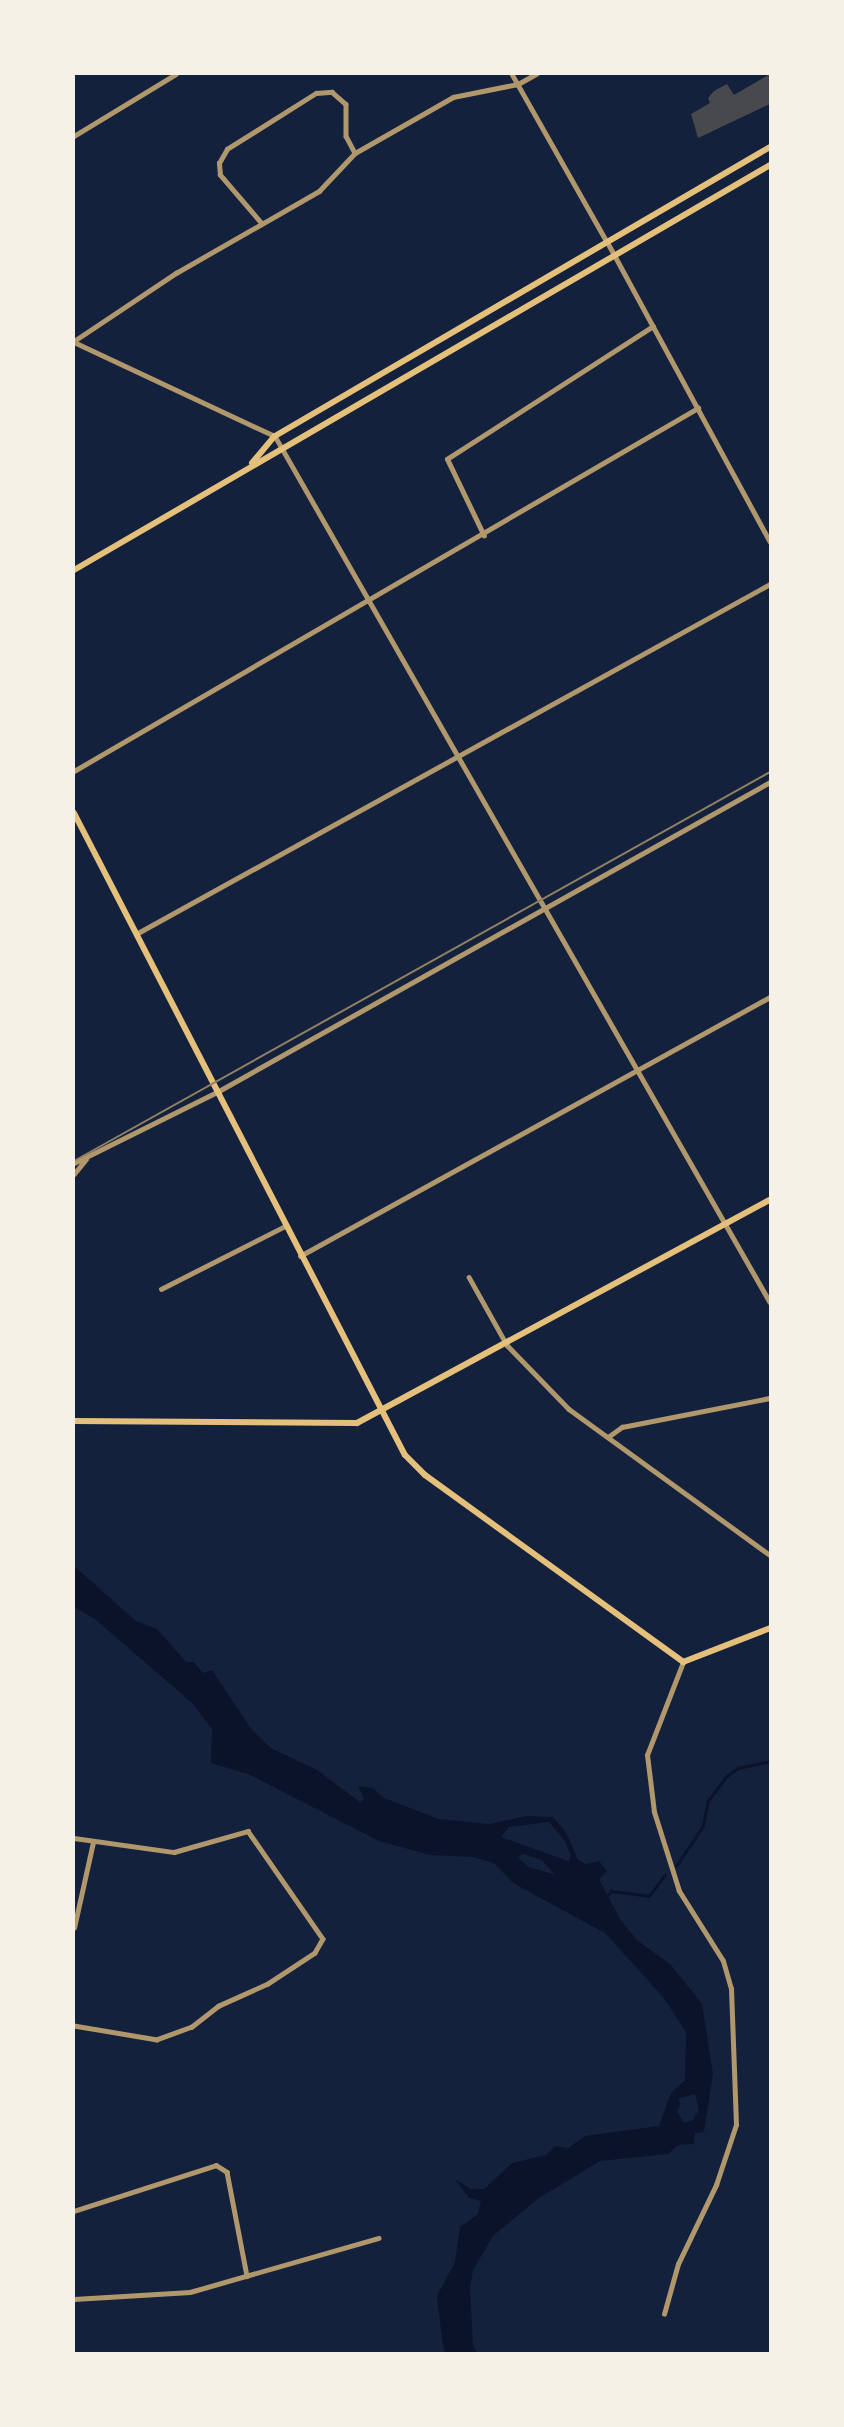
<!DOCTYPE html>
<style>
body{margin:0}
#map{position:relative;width:844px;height:2427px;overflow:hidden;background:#14213d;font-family:Lato,sans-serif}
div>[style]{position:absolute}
.water>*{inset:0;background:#0b132b}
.stream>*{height:2.5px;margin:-1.25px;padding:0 1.25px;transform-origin:1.25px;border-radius:1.25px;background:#0b132b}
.building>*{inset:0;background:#48494c}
.minor>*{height:4.5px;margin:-2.25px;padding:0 2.25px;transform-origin:2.25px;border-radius:2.25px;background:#b1986c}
.tertiary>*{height:5px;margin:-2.5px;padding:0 2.5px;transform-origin:2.5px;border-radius:2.5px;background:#b1986c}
.secondary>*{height:6px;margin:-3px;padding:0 3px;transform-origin:3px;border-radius:3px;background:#e5c07b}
.tram>*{height:2px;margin:-1px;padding:0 1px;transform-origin:1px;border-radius:1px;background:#918062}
span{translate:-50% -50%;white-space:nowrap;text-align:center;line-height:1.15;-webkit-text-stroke:7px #f6f1e7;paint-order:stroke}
.frame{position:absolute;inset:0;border:75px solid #f6f1e7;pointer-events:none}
</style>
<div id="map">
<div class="water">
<i style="clip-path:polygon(evenodd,74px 1566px,136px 1621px,157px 1629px,186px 1662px,194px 1662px,203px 1673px,212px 1670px,252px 1730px,271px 1748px,317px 1770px,360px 1802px,364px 1799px,358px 1786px,373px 1788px,384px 1798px,439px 1819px,489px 1824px,526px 1816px,553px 1817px,567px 1834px,578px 1860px,586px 1864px,599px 1861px,607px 1871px,599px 1879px,620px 1919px,637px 1940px,671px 1965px,702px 2004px,713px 2074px,704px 2132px,695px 2133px,694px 2144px,678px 2145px,668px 2154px,600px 2161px,536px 2200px,493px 2236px,473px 2270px,470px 2288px,473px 2345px,477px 2353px,486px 2353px,445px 2353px,442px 2340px,437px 2296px,455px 2262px,460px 2227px,478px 2214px,481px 2201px,469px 2198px,455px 2179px,471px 2189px,484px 2189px,512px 2163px,546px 2155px,555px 2146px,568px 2148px,585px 2136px,659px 2126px,671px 2093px,685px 2080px,686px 2032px,663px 1997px,605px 1933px,513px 1883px,495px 1864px,474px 1857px,430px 1855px,379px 1841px,248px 1774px,211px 1763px,212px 1729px,192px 1703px,95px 1619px,74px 1607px,74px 1566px,549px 1822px,565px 1841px,571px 1856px,568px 1861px,501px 1837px,509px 1827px,549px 1822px,74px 1566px,523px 1854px,542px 1860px,555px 1875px,529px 1867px,518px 1858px,523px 1854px,74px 1566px,695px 2094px,699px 2110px,693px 2120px,684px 2123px,677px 2111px,681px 2104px,678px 2099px,695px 2094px)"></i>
</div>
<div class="stream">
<i style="left:676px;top:1866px;width:48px;rotate:-56deg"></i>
<i style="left:703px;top:1826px;width:25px;rotate:-79deg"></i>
<i style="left:708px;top:1801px;width:31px;rotate:-53deg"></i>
<i style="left:727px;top:1776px;width:14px;rotate:-36deg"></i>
<i style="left:738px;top:1768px;width:33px;rotate:-12deg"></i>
<i style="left:608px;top:1895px;width:5px;rotate:-53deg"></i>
<i style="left:611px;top:1891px;width:38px;rotate:7deg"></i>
<i style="left:649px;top:1896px;width:26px;rotate:-53deg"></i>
</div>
<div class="building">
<i style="clip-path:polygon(770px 74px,770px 104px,698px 138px,691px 114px,710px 103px,708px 98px,714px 91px,727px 84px,734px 95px)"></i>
</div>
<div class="minor">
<i style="left:512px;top:74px;width:193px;rotate:60.5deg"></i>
<i style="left:74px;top:136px;width:119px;rotate:-31.3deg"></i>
<i style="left:261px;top:223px;width:63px;rotate:-130.5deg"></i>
<i style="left:220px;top:175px;width:12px;rotate:-95deg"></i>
<i style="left:219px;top:163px;width:16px;rotate:-60deg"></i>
<i style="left:227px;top:149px;width:105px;rotate:-32.2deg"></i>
<i style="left:316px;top:93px;width:16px;rotate:-4deg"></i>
<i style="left:332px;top:92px;width:18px;rotate:41deg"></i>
<i style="left:346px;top:104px;width:32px;rotate:90deg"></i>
<i style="left:346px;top:136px;width:19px;rotate:62deg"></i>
<i style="left:74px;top:341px;width:123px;rotate:-33.7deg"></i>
<i style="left:176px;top:273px;width:165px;rotate:-29.8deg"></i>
<i style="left:319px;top:191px;width:52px;rotate:-46.5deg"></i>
<i style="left:355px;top:153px;width:113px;rotate:-29.7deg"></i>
<i style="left:453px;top:97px;width:66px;rotate:-11.3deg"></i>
<i style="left:518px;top:84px;width:21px;rotate:-29deg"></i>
<i style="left:74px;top:342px;width:222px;rotate:25.1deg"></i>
<i style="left:275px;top:436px;width:997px;rotate:60.25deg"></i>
<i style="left:484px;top:536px;width:85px;rotate:-115.7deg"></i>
<i style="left:447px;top:459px;width:245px;rotate:-32.8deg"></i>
<i style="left:74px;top:771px;width:722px;rotate:-30.19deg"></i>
<i style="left:136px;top:934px;width:724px;rotate:-28.9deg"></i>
<i style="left:217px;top:1092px;width:634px;rotate:-29.27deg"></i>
<i style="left:74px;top:1174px;width:19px;rotate:-51deg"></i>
<i style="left:300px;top:1256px;width:537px;rotate:-28.86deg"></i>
<i style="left:469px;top:1277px;width:78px;rotate:60.8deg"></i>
<i style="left:507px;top:1345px;width:89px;rotate:45.9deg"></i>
<i style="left:569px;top:1409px;width:248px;rotate:36deg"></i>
<i style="left:161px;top:1289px;width:139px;rotate:-26.9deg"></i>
<i style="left:608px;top:1437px;width:17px;rotate:-36deg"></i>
<i style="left:622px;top:1427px;width:151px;rotate:-11.1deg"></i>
<i style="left:74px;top:1838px;width:101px;rotate:8deg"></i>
<i style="left:174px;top:1852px;width:77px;rotate:-15.8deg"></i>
<i style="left:248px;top:1831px;width:131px;rotate:55.2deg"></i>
<i style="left:323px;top:1939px;width:16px;rotate:120deg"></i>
<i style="left:315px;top:1953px;width:56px;rotate:146.6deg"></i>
<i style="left:268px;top:1984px;width:54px;rotate:155.8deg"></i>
<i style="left:219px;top:2006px;width:34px;rotate:142deg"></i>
<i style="left:192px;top:2027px;width:37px;rotate:160deg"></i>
<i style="left:157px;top:2040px;width:84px;rotate:-170.4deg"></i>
<i style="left:74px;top:1928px;width:88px;rotate:-77.5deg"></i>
<i style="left:74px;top:2211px;width:149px;rotate:-17.9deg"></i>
<i style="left:216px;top:2165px;width:13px;rotate:32deg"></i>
<i style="left:227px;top:2172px;width:106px;rotate:79.1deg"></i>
<i style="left:74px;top:2299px;width:116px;rotate:-3.5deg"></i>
<i style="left:190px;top:2292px;width:196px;rotate:-16deg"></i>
<i style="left:664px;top:2314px;width:52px;rotate:-74.4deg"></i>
<i style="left:678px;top:2264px;width:88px;rotate:-64.3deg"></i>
<i style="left:716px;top:2185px;width:63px;rotate:-71.6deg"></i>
<i style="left:736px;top:2125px;width:136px;rotate:-92.1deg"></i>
<i style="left:731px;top:1989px;width:29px;rotate:-106deg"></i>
<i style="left:723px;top:1961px;width:83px;rotate:-122.2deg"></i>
<i style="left:679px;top:1891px;width:83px;rotate:-107.6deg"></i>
<i style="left:654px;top:1812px;width:57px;rotate:-97deg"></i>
<i style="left:647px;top:1755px;width:100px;rotate:-68.8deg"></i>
</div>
<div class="tertiary">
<i style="left:607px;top:242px;width:341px;rotate:61.5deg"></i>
<i style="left:74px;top:1163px;width:160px;rotate:-26.4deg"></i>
</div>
<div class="secondary">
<i style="left:252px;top:463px;width:35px;rotate:-50deg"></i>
<i style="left:275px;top:436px;width:573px;rotate:-30.28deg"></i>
<i style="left:74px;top:570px;width:805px;rotate:-30.19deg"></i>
<i style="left:74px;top:813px;width:722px;rotate:62.73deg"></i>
<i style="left:405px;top:1455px;width:28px;rotate:45deg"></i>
<i style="left:425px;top:1475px;width:319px;rotate:35.9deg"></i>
<i style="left:683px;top:1662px;width:93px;rotate:-21.3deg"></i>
<i style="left:74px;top:1421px;width:283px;rotate:0.4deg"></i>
<i style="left:357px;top:1423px;width:469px;rotate:-28.4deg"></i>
</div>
<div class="tram">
<i style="left:74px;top:1161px;width:797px;rotate:-29.2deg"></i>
</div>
<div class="frame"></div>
</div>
